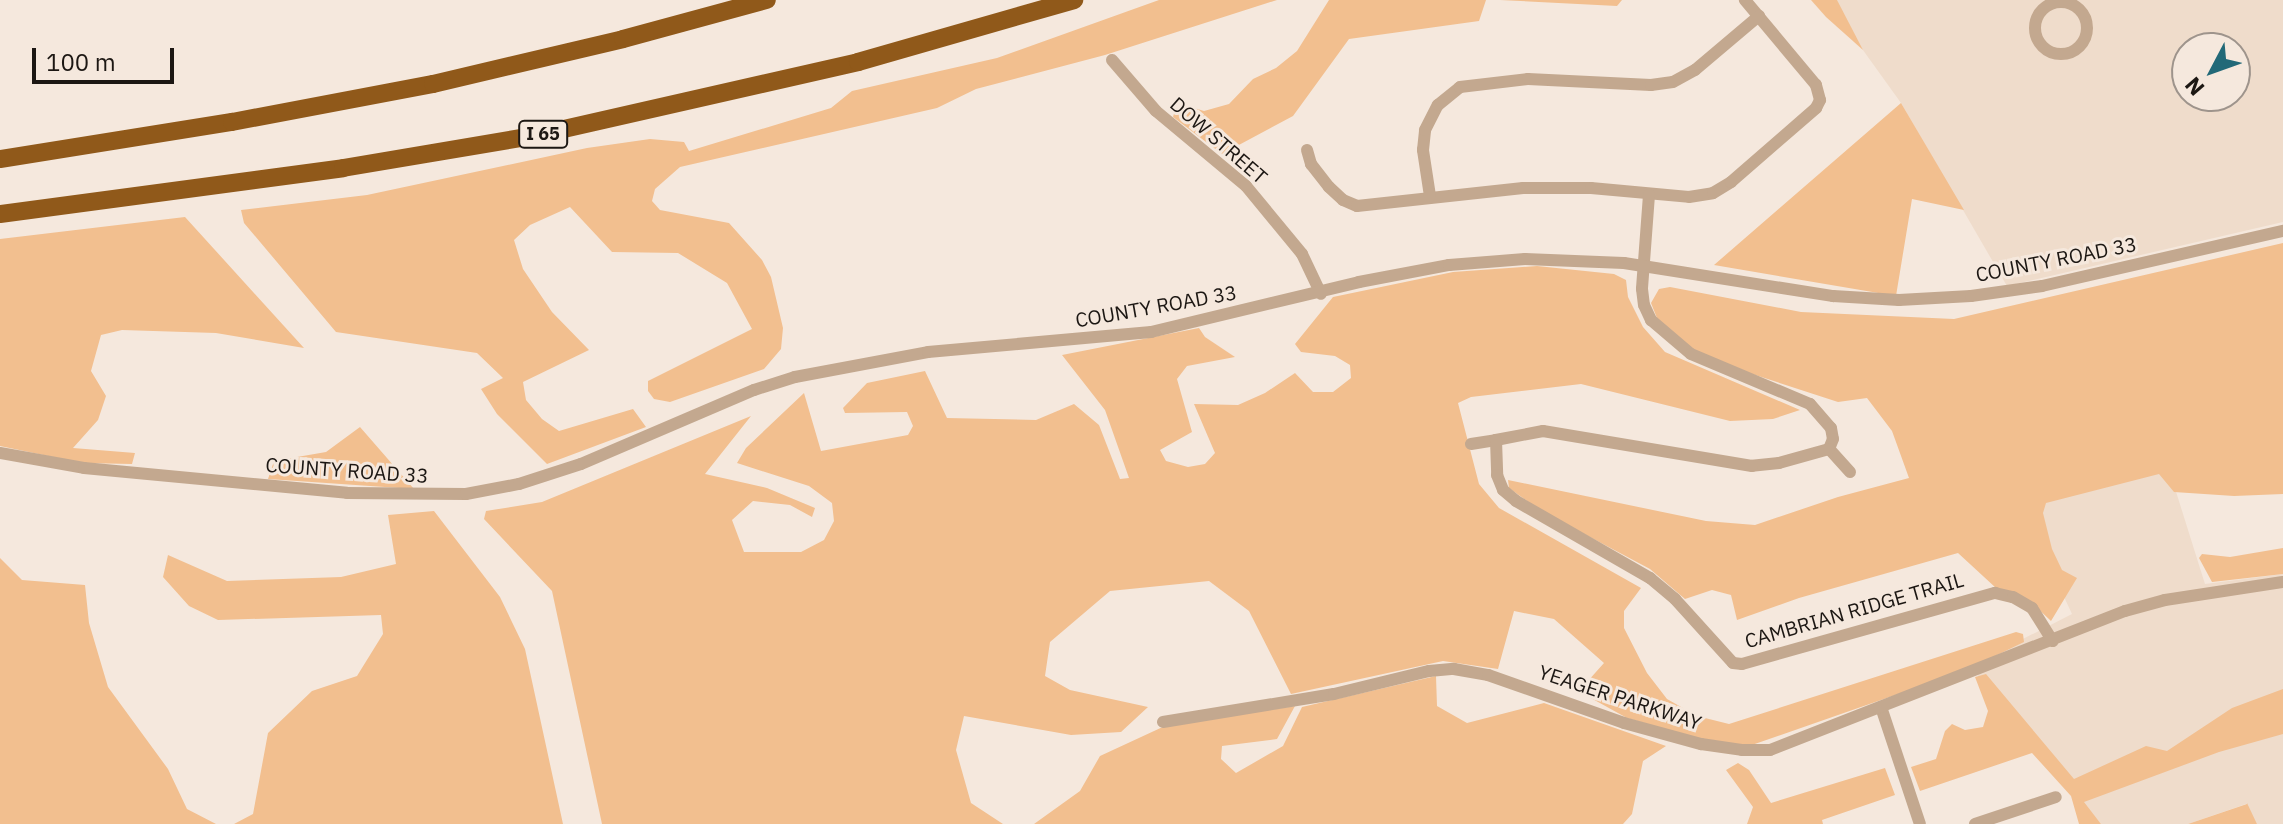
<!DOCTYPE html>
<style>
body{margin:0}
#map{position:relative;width:2283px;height:824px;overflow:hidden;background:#f5e8dd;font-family:"IBM Plex Sans",sans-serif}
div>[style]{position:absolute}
.built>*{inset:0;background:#efdccb}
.green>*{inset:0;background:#f2bf8f}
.minor>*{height:12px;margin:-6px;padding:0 6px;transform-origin:6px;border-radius:6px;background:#c3a88f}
.minor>.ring{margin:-6px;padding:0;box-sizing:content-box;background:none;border:12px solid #c3a88f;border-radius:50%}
.highway>*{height:18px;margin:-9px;padding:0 9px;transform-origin:9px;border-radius:9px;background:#90591a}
span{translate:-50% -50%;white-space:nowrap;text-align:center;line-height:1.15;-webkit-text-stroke:6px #f5e8dd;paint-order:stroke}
.shield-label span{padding:2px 6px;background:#f5e8dd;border:2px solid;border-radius:6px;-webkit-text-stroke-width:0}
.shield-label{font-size:18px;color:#1c1713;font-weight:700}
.street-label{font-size:20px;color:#1c1713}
.north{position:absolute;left:2171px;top:32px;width:80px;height:80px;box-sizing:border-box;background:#f5e8dd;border:2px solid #9e948c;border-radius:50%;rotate:229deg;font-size:22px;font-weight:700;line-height:32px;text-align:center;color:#1c1713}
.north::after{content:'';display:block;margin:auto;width:28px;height:36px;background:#226978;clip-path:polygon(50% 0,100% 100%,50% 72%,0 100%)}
.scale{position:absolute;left:32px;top:48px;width:142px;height:36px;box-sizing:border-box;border:4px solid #1c1713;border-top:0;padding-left:10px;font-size:24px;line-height:28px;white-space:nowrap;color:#1c1713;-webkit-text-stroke:6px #f5e8dd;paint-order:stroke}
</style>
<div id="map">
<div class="built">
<i style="clip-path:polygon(evenodd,1827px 0,2283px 0,2283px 222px,2007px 286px,1901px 103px,1827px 0,2187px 48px,2235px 48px,2235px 96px,2187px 96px,2187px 48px)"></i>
<i style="clip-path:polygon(2167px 463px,2205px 584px,2283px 574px,2283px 824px,2257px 824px,2246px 804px,2188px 824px,2101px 824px,1970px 666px,2072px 614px,2022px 507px)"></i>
</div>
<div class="green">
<i style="clip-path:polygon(1159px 0,1277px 0,1105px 55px,976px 89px,937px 108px,680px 167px,655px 189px,652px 201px,660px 210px,729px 223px,762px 260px,771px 277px,783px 328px,781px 349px,764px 369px,670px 402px,654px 399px,648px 391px,648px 381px,752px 329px,727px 283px,678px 253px,612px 252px,570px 207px,530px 225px,514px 240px,523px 269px,552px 312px,589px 350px,523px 382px,526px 400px,542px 419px,559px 431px,633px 409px,646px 427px,547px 464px,497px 414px,481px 389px,503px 378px,477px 353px,336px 332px,244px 223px,241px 210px,367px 195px,587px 148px,650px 139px,684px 142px,689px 151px,831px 108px,852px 91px,997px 58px)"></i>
<i style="clip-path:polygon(1329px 0,1486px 0,1479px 21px,1349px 39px,1293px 116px,1222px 154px,1173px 117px,1175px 110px,1188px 106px,1204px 111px,1229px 104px,1253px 79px,1276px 68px,1297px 51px)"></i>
<i style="clip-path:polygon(1500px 0,1622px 0,1617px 6px)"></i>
<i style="clip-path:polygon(1811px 0,1837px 0,1863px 50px,1826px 17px)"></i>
<i style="clip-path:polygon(1901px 103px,1964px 210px,1912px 199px,1896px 296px,1714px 265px)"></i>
<i style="clip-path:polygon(185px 217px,304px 348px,216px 333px,122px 330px,101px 335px,91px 371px,106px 396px,98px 420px,73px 448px,135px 453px,132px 464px,82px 463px,0 446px,0 239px)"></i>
<i style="clip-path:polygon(2283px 243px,2283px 494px,2234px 496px,2174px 492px,2159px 474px,2046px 503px,2043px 513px,2052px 549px,2062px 570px,2077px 578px,2051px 621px,2031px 602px,1996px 588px,1958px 553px,1799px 598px,1737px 620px,1731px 595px,1712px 590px,1685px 599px,1650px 569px,1541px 511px,1509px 488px,1508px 480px,1706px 521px,1755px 525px,1838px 497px,1909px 478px,1892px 431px,1867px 398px,1838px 402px,1706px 359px,1659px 323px,1651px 303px,1659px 289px,1670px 287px,1801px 312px,1954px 319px)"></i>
<i style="clip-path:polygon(1537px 266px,1614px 274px,1626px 280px,1628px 297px,1643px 327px,1665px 352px,1800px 410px,1773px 419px,1730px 421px,1581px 384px,1471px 397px,1458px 403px,1479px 484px,1499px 508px,1641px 588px,1624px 611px,1624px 628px,1647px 673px,1667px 699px,1697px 716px,1729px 724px,2016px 632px,2023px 634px,2024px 642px,1964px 671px,1749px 746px,1699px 739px,1627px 718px,1589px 697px,1587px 682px,1604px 663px,1554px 619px,1514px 611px,1498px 669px,1443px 661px,1291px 694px,1249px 611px,1209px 581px,1110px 591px,1050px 642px,1045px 676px,1070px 690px,1148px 707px,1121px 732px,1071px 735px,964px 716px,956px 750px,971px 803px,1003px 824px,602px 824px,552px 591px,484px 519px,486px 511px,542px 502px,751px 416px,705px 474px,767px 488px,815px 508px,812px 517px,790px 505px,753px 501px,732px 520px,744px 552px,801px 552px,824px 540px,834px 521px,832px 503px,809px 486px,737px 463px,746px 448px,804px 393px,821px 451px,908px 435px,913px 426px,907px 412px,845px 413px,843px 408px,867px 383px,925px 371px,947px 418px,1036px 420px,1074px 404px,1099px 425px,1120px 479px,1129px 478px,1105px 410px,1062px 355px,1199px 328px,1205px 337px,1235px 357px,1187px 366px,1177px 379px,1192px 432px,1160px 450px,1166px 461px,1188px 467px,1205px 464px,1215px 453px,1194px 404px,1238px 405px,1265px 393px,1295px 373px,1313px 392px,1333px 392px,1351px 378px,1350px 365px,1335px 356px,1301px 352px,1295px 344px,1333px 297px,1453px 272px)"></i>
<i style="clip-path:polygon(360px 427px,414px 489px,268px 479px,274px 461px,326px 452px)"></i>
<i style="clip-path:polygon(434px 511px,500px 597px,525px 649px,563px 824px,234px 824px,253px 814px,268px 733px,312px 691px,357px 676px,383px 634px,381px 615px,218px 620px,189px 606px,163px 577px,168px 555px,227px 581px,341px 577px,396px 564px,388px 515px)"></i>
<i style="clip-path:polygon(2283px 548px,2283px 574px,2212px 582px,2199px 558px,2202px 554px,2230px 557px)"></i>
<i style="clip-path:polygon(0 558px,22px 580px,85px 585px,89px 623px,108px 687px,168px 769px,187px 809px,216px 824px,0 824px)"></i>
<i style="clip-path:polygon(1986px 674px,2074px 779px,2146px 746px,2167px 751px,2232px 708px,2283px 689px,2283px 734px,2219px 752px,2084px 802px,2101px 824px,2079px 824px,2071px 796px,2032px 753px,1920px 791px,1911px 767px,1936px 759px,1945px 731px,1952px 724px,1965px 730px,1983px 727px,1988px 711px,1975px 677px)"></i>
<i style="clip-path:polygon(1436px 676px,1437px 706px,1467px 723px,1544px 703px,1666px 746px,1643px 761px,1632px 814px,1623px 824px,1034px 824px,1080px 791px,1100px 756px,1167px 725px,1295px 706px,1277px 739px,1222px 746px,1221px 759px,1236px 773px,1283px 746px,1302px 707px)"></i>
<i style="clip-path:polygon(1738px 763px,1749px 770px,1771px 803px,1885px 768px,1895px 795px,1822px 820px,1823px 824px,1747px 824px,1753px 807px,1726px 770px)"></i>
<i style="clip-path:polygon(2247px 803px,2257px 824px,2188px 824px,2247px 804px)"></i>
</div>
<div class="minor">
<i class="ring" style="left:2035px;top:2px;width:40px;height:40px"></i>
<i style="left:1112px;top:60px;width:67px;rotate:49.2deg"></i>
<i style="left:1156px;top:111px;width:117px;rotate:39.8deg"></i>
<i style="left:1246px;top:186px;width:88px;rotate:50.5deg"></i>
<i style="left:1302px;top:254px;width:44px;rotate:64.6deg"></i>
<i style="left:1307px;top:150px;width:15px;rotate:74deg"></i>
<i style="left:1311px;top:164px;width:29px;rotate:52deg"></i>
<i style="left:1329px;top:187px;width:19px;rotate:43deg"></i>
<i style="left:1343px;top:200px;width:15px;rotate:23deg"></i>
<i style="left:1357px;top:206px;width:167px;rotate:-6.2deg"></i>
<i style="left:1523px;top:188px;width:68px"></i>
<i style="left:1591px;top:188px;width:98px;rotate:5.2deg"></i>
<i style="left:1689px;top:197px;width:24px;rotate:-9deg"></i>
<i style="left:1713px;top:193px;width:21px;rotate:-31deg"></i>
<i style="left:1731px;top:182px;width:113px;rotate:-41deg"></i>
<i style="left:1816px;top:108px;width:9px;rotate:-63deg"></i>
<i style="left:1820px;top:100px;width:16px;rotate:-105deg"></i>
<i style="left:1816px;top:85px;width:111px;rotate:-129.9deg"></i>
<i style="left:1649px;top:195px;width:94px;rotate:94.3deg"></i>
<i style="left:1642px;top:289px;width:16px;rotate:83deg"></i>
<i style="left:1644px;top:305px;width:17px;rotate:65deg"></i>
<i style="left:1651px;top:320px;width:52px;rotate:40.4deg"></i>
<i style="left:1691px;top:354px;width:129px;rotate:22.8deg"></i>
<i style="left:1810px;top:404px;width:32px;rotate:49deg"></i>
<i style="left:1831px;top:428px;width:11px;rotate:80deg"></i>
<i style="left:1833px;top:439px;width:11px;rotate:112deg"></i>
<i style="left:1430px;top:196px;width:47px;rotate:-98.7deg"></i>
<i style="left:1423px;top:150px;width:20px;rotate:-84deg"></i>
<i style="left:1425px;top:130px;width:28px;rotate:-63deg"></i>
<i style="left:1438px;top:105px;width:28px;rotate:-39deg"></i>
<i style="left:1460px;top:87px;width:68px;rotate:-6.7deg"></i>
<i style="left:1528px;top:79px;width:123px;rotate:2.8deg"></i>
<i style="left:1651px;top:85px;width:22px;rotate:-8deg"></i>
<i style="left:1673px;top:82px;width:25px;rotate:-29deg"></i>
<i style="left:1695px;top:70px;width:84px;rotate:-40.2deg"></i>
<i style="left:1471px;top:444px;width:25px;rotate:-9deg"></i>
<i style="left:0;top:453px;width:85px;rotate:10.1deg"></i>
<i style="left:84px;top:468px;width:264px;rotate:5.4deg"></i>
<i style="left:347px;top:493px;width:119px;rotate:0.5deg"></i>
<i style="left:466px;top:494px;width:54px;rotate:-10.7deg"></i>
<i style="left:519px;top:484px;width:65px;rotate:-17.9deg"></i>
<i style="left:581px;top:464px;width:188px;rotate:-23.2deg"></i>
<i style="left:754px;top:390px;width:43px;rotate:-17.6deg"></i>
<i style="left:795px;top:377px;width:135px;rotate:-10.6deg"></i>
<i style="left:928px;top:352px;width:224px;rotate:-5.1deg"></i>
<i style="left:1151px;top:332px;width:214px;rotate:-13.5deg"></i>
<i style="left:1359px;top:282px;width:92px;rotate:-10.7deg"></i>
<i style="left:1449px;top:265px;width:76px;rotate:-4.5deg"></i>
<i style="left:1525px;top:259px;width:99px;rotate:2.3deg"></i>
<i style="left:1624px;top:263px;width:212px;rotate:9deg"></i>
<i style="left:1833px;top:296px;width:66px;rotate:3.5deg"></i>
<i style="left:1899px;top:300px;width:72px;rotate:-3.2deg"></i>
<i style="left:1971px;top:296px;width:72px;rotate:-8deg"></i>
<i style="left:2042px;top:286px;width:247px;rotate:-12.9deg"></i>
<i style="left:1850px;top:472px;width:31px;rotate:-132deg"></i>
<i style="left:1829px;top:449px;width:52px;rotate:164.4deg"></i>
<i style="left:1779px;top:463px;width:27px;rotate:174deg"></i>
<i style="left:1752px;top:466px;width:212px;rotate:-170.5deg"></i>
<i style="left:1543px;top:431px;width:48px;rotate:169.2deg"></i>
<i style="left:1496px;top:440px;width:35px;rotate:88deg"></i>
<i style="left:1497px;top:475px;width:16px;rotate:68deg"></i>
<i style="left:1503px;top:490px;width:17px;rotate:40deg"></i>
<i style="left:1516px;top:501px;width:155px;rotate:29.9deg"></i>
<i style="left:1650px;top:578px;width:33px;rotate:40deg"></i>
<i style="left:1675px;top:599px;width:86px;rotate:47.8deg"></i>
<i style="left:1733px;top:663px;width:9px;rotate:6deg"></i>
<i style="left:1742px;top:664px;width:263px;rotate:-15.7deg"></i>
<i style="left:1995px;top:593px;width:18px;rotate:13deg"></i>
<i style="left:2013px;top:597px;width:22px;rotate:30deg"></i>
<i style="left:2032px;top:608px;width:39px;rotate:58deg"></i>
<i style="left:1881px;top:707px;width:123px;rotate:71.6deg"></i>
<i style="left:1163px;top:722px;width:173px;rotate:-9.3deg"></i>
<i style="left:1334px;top:694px;width:98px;rotate:-13.6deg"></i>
<i style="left:1429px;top:671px;width:25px;rotate:-5deg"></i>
<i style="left:1454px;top:669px;width:35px;rotate:10deg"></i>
<i style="left:1488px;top:675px;width:144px;rotate:19.4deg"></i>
<i style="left:1624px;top:723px;width:80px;rotate:15.3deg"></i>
<i style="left:1701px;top:744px;width:41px;rotate:8.3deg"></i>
<i style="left:1742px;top:750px;width:28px"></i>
<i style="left:1770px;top:750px;width:381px;rotate:-21.4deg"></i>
<i style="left:2125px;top:611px;width:41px;rotate:-15.4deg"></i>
<i style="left:2165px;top:600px;width:119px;rotate:-8.7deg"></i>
<i style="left:1975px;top:824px;width:85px;rotate:-18.4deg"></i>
</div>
<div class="highway">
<i style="left:0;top:159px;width:235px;rotate:-9.1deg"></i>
<i style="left:232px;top:122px;width:205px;rotate:-10.7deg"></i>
<i style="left:433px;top:84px;width:195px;rotate:-13.3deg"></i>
<i style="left:623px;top:39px;width:149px;rotate:-15.2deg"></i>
<i style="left:0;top:214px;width:346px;rotate:-7.6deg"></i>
<i style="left:343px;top:168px;width:193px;rotate:-9.6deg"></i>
<i style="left:533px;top:136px;width:333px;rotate:-12.8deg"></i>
<i style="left:858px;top:62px;width:225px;rotate:-16deg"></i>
</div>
<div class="shield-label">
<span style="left:543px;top:134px">I 65</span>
</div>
<div class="street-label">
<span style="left:1219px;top:140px;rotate:41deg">DOW STREET</span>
<span style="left:2056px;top:259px;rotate:-11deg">COUNTY ROAD 33</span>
<span style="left:1156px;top:306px;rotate:-10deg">COUNTY ROAD 33</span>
<span style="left:347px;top:470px;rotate:4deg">COUNTY ROAD 33</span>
<span style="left:1854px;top:610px;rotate:-16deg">CAMBRIAN RIDGE TRAIL</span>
<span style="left:1620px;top:697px;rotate:18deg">YEAGER PARKWAY</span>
</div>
<div class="north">N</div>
<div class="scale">100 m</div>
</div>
